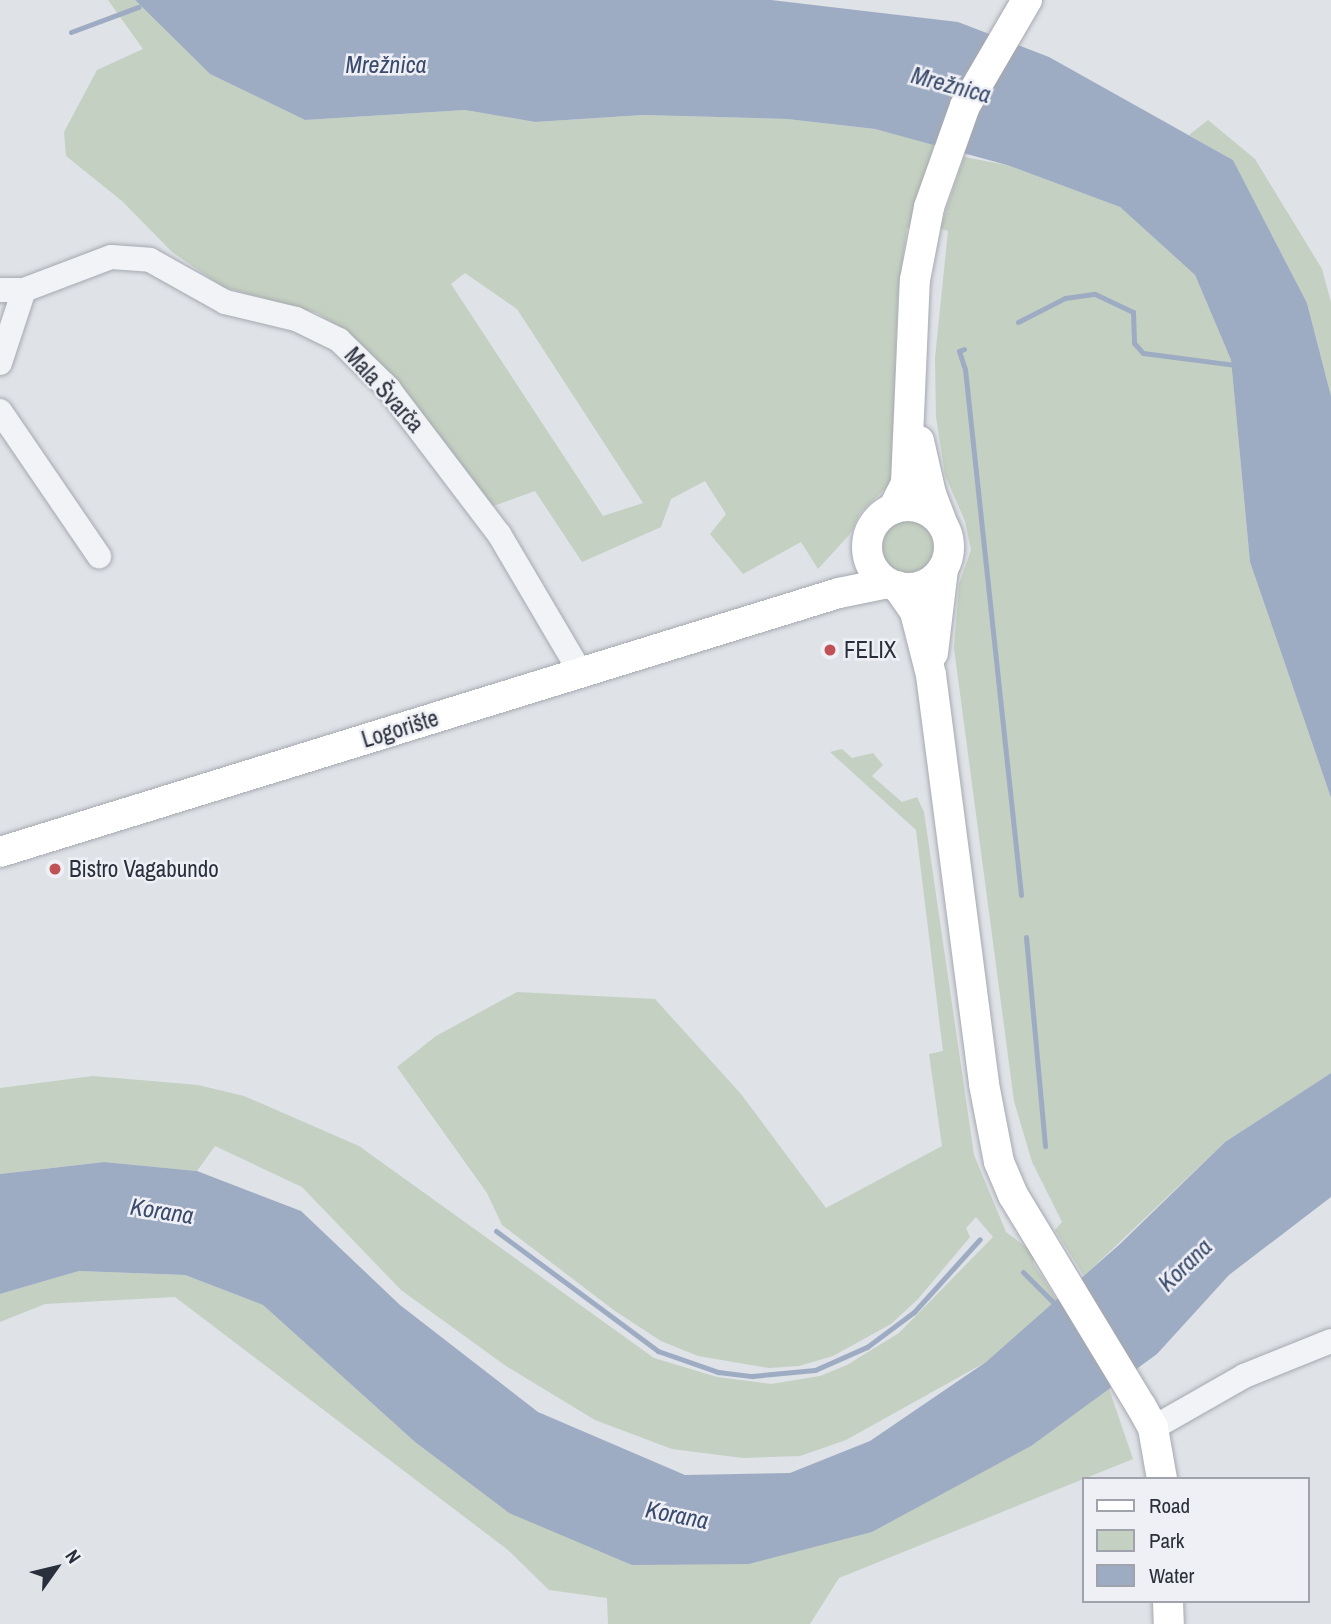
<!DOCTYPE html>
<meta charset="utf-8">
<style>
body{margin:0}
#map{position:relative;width:1331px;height:1624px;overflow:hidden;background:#dfe2e7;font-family:"Archivo Narrow",sans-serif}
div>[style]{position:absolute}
.green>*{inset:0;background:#c4d0c1}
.round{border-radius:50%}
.water>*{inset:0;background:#9eacc3}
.stream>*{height:5px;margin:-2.5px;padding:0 2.5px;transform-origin:2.5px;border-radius:2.5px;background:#9eacc3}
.roads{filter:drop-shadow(0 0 2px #a5a9b0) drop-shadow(0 0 2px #a5a9b0)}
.minor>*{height:24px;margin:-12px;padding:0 12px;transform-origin:12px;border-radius:12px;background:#f2f3f6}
.major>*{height:30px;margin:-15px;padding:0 15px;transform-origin:15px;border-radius:15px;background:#fff}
.major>.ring{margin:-15px;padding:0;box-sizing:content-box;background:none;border:30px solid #fff;border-radius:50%}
.dots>*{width:19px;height:19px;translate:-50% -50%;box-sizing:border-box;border:4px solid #eff0f5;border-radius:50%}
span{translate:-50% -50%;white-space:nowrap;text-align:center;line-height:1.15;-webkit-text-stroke:5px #eff0f5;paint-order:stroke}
.street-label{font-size:23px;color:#2a2f3c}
.poi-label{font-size:23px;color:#2a2f3c}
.left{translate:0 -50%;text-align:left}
.water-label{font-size:24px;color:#394a6c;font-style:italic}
.legend{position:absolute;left:1082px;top:1477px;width:228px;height:126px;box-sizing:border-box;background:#eff0f5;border:2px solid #a0a3ab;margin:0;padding:9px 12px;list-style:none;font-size:21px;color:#2a2f3c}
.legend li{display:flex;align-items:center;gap:14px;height:35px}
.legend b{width:35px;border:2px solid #a0a3ab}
.north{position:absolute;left:21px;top:1533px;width:70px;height:70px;-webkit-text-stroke:5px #eff0f5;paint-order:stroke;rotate:56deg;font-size:19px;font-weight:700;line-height:28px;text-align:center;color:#2a2f3c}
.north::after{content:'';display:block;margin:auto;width:24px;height:32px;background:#2a2f3c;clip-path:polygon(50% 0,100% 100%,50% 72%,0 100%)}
</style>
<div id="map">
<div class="green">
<i style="clip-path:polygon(evenodd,108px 0,135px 0,210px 74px,305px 120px,465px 110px,535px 122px,643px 115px,787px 119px,875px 129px,934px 144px,912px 228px,907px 228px,898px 294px,891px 483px,860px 513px,850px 534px,818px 569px,801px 542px,743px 574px,710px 534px,726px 514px,705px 481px,671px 499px,661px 527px,582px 562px,535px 491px,491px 507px,395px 382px,343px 330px,317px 313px,223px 287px,172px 252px,122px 201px,66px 156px,64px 132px,97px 70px,143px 49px,108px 0,465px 273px,517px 309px,643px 503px,603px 516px,451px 284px,465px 273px)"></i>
<i style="clip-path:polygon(1208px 120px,1255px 159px,1322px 269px,1331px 302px,1331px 396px,1307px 303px,1233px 160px,1189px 135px)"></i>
<i style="clip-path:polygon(964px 157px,1007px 165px,1120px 207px,1195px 275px,1231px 360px,1250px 562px,1331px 798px,1331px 1073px,1225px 1142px,1084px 1276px,1055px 1230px,1062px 1222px,1032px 1162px,1014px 1101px,954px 648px,959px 584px,971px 550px,965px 521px,945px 475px,936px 417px,935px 358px,948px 231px,940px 228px)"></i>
<i class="round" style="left:877px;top:516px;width:62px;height:62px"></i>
<i style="clip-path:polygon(842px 749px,852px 758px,873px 753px,883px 765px,872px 776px,902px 802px,917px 797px,924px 812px,974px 1155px,1006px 1232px,1035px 1254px,1033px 1263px,1057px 1300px,986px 1362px,846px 1440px,800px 1456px,743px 1458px,672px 1449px,595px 1420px,506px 1366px,401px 1290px,302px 1187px,215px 1146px,197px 1171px,104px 1162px,0 1174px,0 1088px,93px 1076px,198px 1085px,244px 1096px,359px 1146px,654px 1358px,717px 1377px,771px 1384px,820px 1376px,847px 1365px,899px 1333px,993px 1237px,976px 1217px,966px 1228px,970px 1237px,918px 1299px,891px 1324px,833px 1356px,799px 1366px,769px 1368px,698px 1356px,661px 1341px,615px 1311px,502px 1225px,487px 1193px,397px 1067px,436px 1036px,517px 992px,655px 999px,741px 1094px,826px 1208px,942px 1146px,929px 1054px,943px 1051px,916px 830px,830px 752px)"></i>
<i style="clip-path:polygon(79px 1271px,185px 1275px,263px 1305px,415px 1442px,509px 1513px,872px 1532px,1030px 1446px,1109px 1389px,1133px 1459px,839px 1578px,810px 1624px,608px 1624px,607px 1598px,549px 1590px,508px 1550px,175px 1297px,45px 1304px,0 1322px,0 1294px)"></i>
</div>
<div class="water">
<i style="clip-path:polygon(135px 0,771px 0,958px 22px,1049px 57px,1233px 160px,1307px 303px,1331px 396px,1331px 798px,1250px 562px,1231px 360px,1195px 275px,1120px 207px,1007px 165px,875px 129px,787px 119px,643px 115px,535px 122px,465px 110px,305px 120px,210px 74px)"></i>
<i style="clip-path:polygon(1331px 1073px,1331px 1197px,1229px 1275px,1157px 1354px,1031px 1446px,872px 1532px,749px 1564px,632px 1565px,509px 1513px,415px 1442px,263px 1305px,185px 1275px,79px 1271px,0 1294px,0 1174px,104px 1162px,197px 1171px,301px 1211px,400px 1305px,538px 1412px,685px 1475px,790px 1473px,870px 1441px,986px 1362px,1120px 1244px,1225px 1142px)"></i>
</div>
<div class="stream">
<i style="left:71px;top:32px;width:72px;rotate:-20.5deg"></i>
<i style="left:1018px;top:322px;width:53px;rotate:-27.1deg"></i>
<i style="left:1065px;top:298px;width:30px;rotate:-8deg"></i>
<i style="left:1095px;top:294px;width:42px;rotate:25.3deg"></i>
<i style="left:1133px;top:312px;width:31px;rotate:88deg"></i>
<i style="left:1134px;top:343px;width:13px;rotate:48deg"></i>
<i style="left:1143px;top:353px;width:94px;rotate:7.4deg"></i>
<i style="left:964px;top:349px;width:5px;rotate:158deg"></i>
<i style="left:959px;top:351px;width:19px;rotate:72deg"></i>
<i style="left:965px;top:369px;width:529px;rotate:83.92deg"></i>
<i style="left:1026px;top:937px;width:210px;rotate:84.8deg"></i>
<i style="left:496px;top:1231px;width:202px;rotate:36.5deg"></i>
<i style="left:658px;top:1351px;width:64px;rotate:19.3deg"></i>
<i style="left:718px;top:1372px;width:34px;rotate:7deg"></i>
<i style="left:752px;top:1376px;width:63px;rotate:-5.4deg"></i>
<i style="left:815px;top:1370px;width:57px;rotate:-23.9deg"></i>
<i style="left:867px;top:1347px;width:59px;rotate:-36.7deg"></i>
<i style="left:914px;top:1312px;width:98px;rotate:-47.9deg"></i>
<i style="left:1023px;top:1272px;width:49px;rotate:45deg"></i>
</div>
<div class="roads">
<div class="minor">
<i style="left:0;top:290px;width:24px"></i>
<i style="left:24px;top:290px;width:93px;rotate:-20.8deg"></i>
<i style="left:111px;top:257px;width:39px;rotate:4deg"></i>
<i style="left:150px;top:260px;width:86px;rotate:29.2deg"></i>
<i style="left:225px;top:302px;width:73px;rotate:13.5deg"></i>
<i style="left:296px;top:319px;width:48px;rotate:26deg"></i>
<i style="left:339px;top:340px;width:69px;rotate:44.4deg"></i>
<i style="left:388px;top:388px;width:183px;rotate:52.8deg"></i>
<i style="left:499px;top:534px;width:161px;rotate:59.5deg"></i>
<i style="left:0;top:363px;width:77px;rotate:-71.8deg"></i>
<i style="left:0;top:411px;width:176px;rotate:55.7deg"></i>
<i style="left:1153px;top:1428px;width:105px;rotate:-29.7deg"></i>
<i style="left:1244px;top:1376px;width:94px;rotate:-21.9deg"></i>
</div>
<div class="major">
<i style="left:919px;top:441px;width:54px;rotate:77.2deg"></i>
<i style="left:931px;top:494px;width:34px;rotate:69deg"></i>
<i class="ring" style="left:867px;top:506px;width:52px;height:52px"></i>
<i style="left:893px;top:509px;width:29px;rotate:-63deg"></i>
<i style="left:906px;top:483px;width:203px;rotate:-87.5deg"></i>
<i style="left:915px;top:280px;width:74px;rotate:-79.1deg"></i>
<i style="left:929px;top:207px;width:107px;rotate:-70.4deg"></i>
<i style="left:965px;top:106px;width:123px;rotate:-59.7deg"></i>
<i style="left:897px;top:586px;width:32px;rotate:55deg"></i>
<i style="left:915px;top:612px;width:65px;rotate:75.7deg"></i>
<i style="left:931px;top:675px;width:412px;rotate:82.6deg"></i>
<i style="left:984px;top:1084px;width:79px;rotate:79.1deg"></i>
<i style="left:999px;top:1162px;width:36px;rotate:67deg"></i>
<i style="left:1013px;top:1195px;width:247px;rotate:58.8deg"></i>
<i style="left:1141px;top:1406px;width:25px;rotate:61deg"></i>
<i style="left:1153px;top:1428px;width:52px;rotate:80deg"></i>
<i style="left:933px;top:653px;width:85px;rotate:-83.2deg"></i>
<i style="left:0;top:852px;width:878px;rotate:-17.16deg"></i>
<i style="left:839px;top:593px;width:50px;rotate:-11.5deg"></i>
<i style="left:1168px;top:1601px;width:23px;rotate:88deg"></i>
</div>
</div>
<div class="dots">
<i style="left:830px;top:650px;background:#bf5157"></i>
<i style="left:55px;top:869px;background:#bf5157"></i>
</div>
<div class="street-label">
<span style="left:384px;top:390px;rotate:48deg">Mala Švarča</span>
<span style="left:400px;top:729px;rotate:-17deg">Logorište</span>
</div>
<div class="poi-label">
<span class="left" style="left:844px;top:650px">FELIX</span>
<span class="left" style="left:69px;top:869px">Bistro Vagabundo</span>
</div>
<div class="water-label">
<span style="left:386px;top:65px">Mrežnica</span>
<span style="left:951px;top:85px;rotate:15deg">Mrežnica</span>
<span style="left:162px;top:1211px;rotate:9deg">Korana</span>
<span style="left:1185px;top:1265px;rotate:-44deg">Korana</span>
<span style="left:677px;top:1515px;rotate:11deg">Korana</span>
</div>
<ul class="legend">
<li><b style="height:9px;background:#fff"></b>Road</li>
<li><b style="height:19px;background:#c4d0c1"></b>Park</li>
<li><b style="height:19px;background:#9eacc3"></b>Water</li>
</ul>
<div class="north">N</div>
</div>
